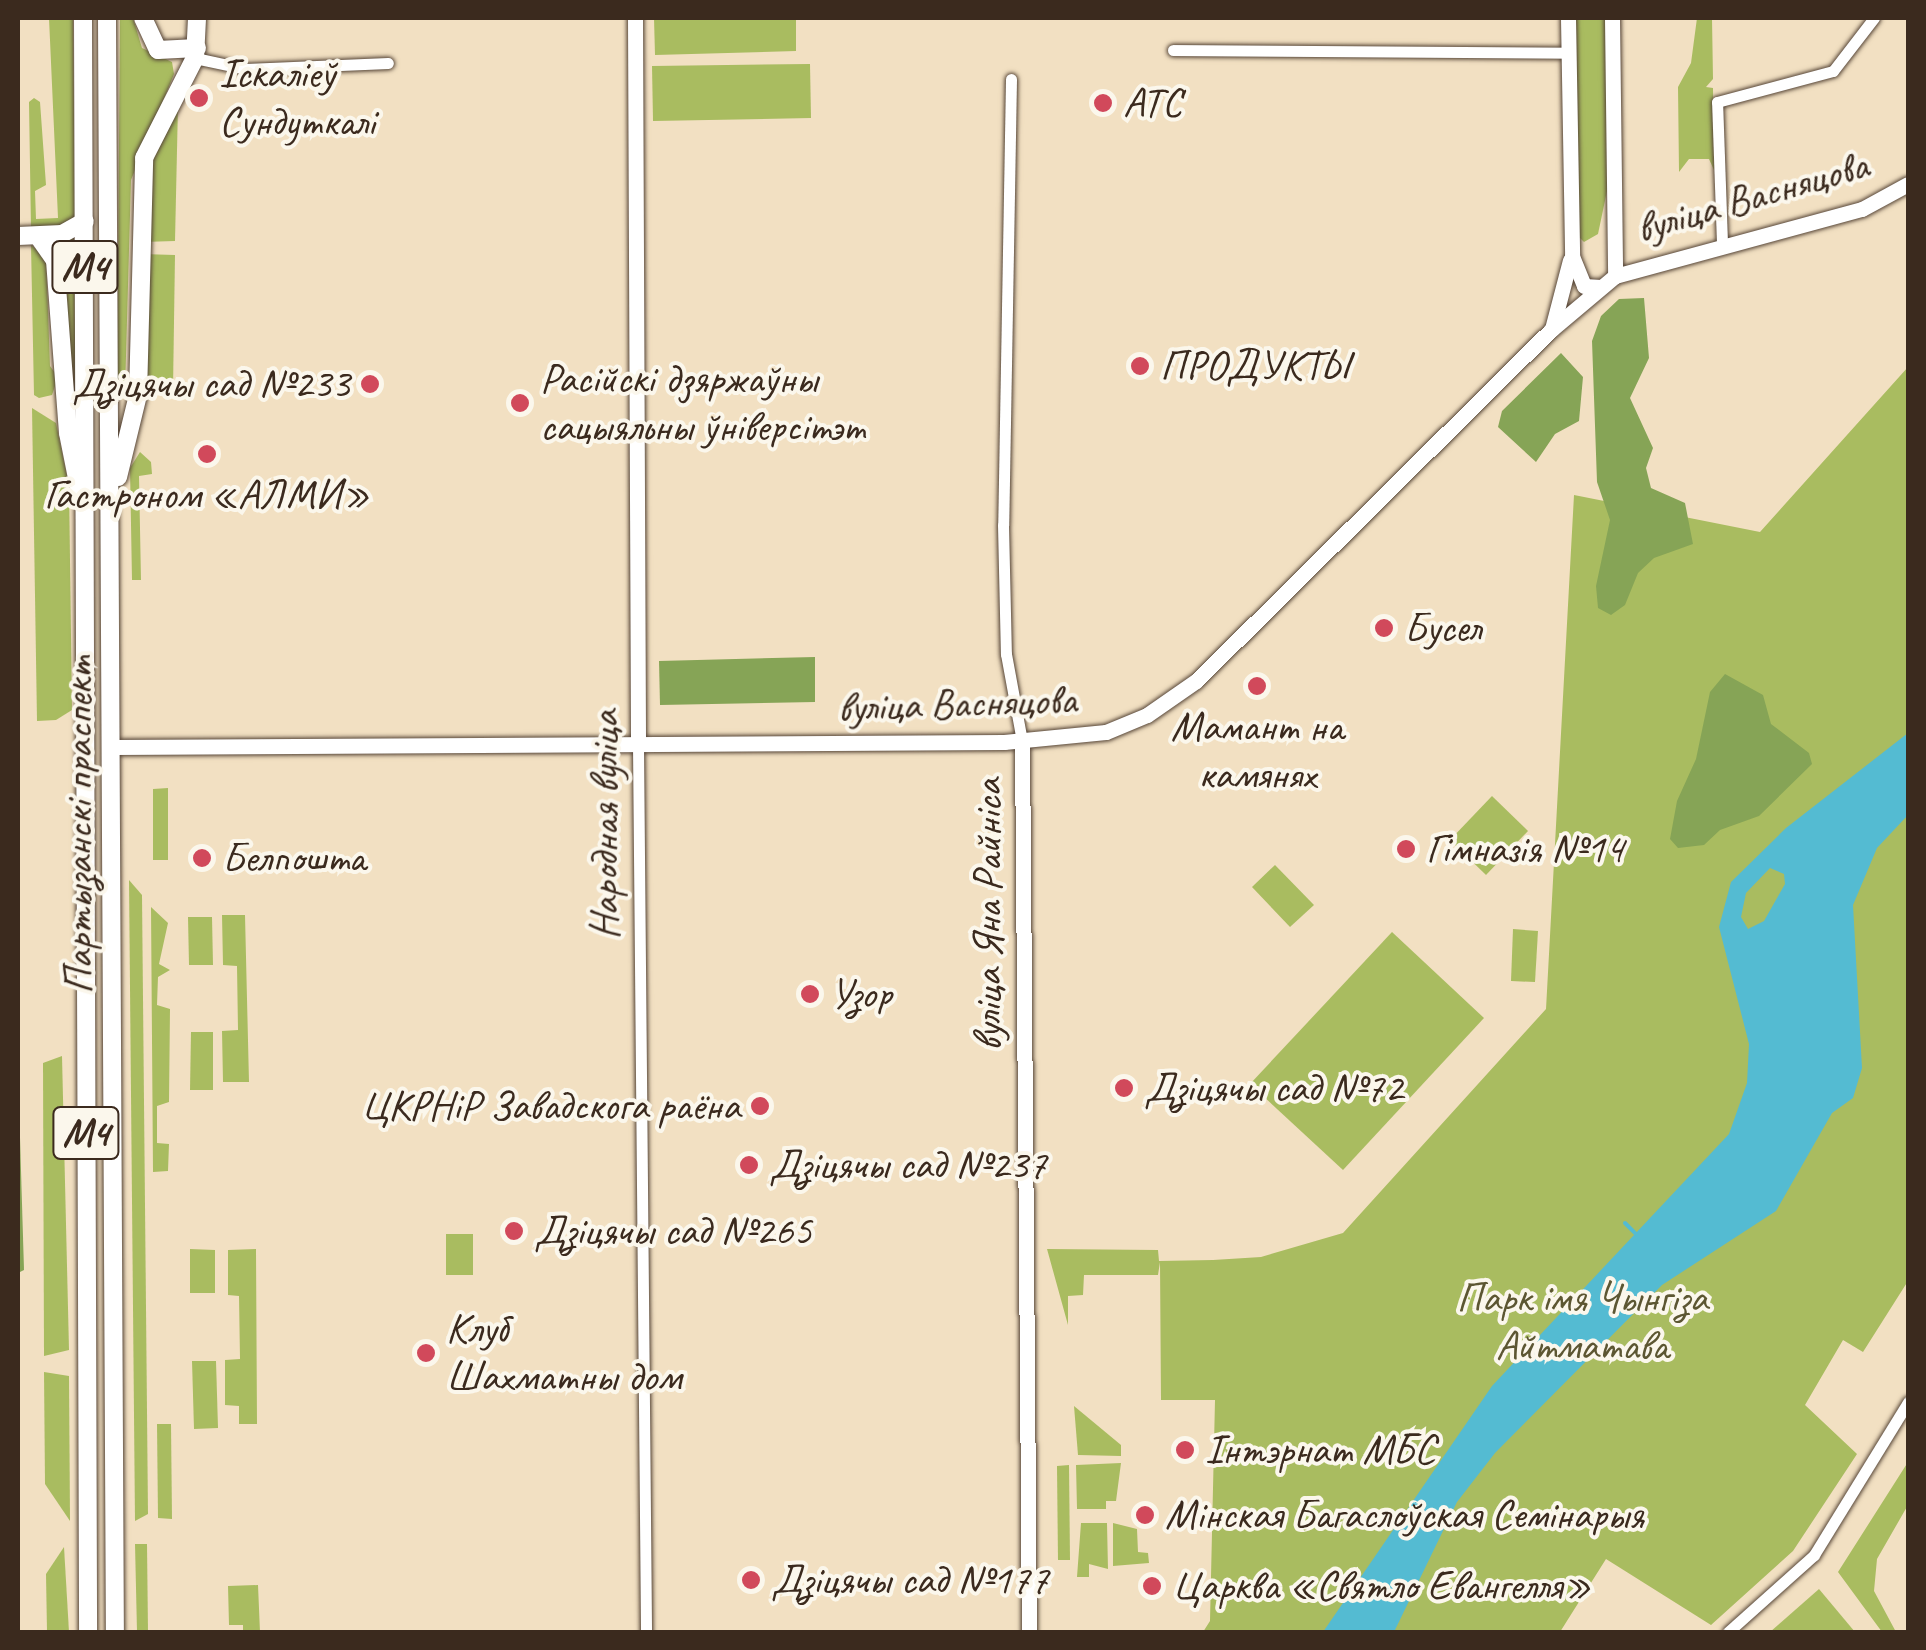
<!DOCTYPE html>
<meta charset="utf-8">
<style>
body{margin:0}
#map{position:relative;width:1926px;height:1650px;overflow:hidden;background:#f2e0c2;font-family:Caveat,sans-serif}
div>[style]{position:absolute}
.green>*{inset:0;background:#a9bc60}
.forest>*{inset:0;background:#86a456}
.water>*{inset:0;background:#54bbd2}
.stream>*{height:4px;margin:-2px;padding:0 2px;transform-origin:2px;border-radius:2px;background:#54bbd2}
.roads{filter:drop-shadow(0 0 2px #564537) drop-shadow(0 0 2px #564537)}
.street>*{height:11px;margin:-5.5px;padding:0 5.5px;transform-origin:5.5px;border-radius:5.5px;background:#fff}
.secondary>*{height:15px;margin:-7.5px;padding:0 7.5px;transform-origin:7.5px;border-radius:7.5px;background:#fff}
.primary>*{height:18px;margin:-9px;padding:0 9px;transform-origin:9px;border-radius:9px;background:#fff}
.dots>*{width:28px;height:28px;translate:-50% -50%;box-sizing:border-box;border:5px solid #fbf7ec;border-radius:50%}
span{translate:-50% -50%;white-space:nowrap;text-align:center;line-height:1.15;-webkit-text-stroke:8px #fbf7ec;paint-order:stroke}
.shield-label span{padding:2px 8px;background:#fbf7ec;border:2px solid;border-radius:8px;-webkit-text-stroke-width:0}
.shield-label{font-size:40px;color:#3b2a1e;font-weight:700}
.poi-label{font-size:42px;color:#3b2a1e}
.left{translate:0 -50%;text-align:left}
.right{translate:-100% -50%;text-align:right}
.street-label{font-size:42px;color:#3b2a1e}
.park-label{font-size:42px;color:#5c5632}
.frame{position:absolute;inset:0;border:20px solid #3b2a1e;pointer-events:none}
</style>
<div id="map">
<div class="green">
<i style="clip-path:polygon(49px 18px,73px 18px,75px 216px,72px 226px,31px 230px,29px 102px,34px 98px,40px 102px,46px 185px,35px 191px,36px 219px,58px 218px)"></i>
<i style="clip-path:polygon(120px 18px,133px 18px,142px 48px,172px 62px,174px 74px,131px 180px,125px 391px,117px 400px)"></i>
<i style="clip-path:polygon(654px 18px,796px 18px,796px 51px,655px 55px)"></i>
<i style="clip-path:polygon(1576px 18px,1606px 18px,1607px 191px,1598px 234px,1584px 242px,1579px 237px)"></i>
<i style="clip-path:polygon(1697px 18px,1712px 18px,1713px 79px,1706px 87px,1713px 88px,1714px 170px,1709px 159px,1689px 159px,1679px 172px,1678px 87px,1691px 63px)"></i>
<i style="clip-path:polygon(810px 64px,811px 118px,653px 121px,652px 66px)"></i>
<i style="clip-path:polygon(178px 105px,175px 241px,143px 242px,150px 158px)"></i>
<i style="clip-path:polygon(74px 238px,76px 412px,52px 241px)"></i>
<i style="clip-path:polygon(31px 245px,46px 257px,50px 366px,58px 377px,52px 395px,39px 398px,34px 395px)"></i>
<i style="clip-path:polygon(142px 254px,175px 255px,173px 389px,145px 386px)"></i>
<i style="clip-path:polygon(1908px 367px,1908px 1281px,1863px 1352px,1843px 1340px,1805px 1405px,1857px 1454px,1793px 1551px,1711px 1625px,1606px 1559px,1560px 1632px,1203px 1632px,1210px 1621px,1215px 1400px,1161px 1400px,1160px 1262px,1158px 1275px,1084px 1275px,1083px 1295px,1068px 1296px,1068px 1325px,1047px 1249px,1158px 1250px,1159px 1261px,1213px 1260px,1261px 1257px,1343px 1233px,1546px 1009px,1574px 495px,1760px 532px)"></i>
<i style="clip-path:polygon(32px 408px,56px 423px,69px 486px,72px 710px,56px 720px,37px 721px)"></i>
<i style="clip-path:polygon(140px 452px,151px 462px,152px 474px,139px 476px,141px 580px,132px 580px,130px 468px)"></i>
<i style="clip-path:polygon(168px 788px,168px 860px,153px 860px,153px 789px)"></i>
<i style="clip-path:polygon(1492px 796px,1528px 831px,1486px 875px,1450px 840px)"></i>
<i style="clip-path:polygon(1275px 865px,1314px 905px,1290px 927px,1252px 887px)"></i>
<i style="clip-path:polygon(129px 880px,142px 895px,148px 1514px,135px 1521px)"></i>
<i style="clip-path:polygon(151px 907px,168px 923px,159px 964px,170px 970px,158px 977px,157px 1005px,170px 1009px,169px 1102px,157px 1106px,157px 1143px,169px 1144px,168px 1171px,153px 1172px)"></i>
<i style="clip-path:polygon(222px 915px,245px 915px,249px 1082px,223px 1082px,222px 1031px,238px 1030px,237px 966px,223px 965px)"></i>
<i style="clip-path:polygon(188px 917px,212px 917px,213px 965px,189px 965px)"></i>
<i style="clip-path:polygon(1513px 929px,1538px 931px,1535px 982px,1511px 981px)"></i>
<i style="clip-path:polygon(1392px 932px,1484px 1018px,1343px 1170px,1250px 1084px)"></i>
<i style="clip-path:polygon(191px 1032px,213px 1032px,213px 1090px,190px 1090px)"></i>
<i style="clip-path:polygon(62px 1056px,69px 1350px,44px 1356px,43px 1063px)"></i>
<i style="clip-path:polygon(446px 1234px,473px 1234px,473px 1275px,446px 1275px)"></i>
<i style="clip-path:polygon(190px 1249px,215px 1250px,215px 1293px,190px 1293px)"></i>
<i style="clip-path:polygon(256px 1249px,257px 1424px,239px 1424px,239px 1406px,225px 1405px,225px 1360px,240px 1359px,239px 1296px,228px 1295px,228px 1250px)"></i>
<i style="clip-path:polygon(192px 1361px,216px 1361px,218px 1428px,194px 1429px)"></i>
<i style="clip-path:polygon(44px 1372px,69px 1376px,70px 1521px,45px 1484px)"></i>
<i style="clip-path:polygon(1074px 1406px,1121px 1445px,1121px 1456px,1078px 1455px)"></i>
<i style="clip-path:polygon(157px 1424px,171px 1424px,172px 1519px,158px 1518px)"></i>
<i style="clip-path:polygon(1908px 1462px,1908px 1505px,1877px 1559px,1874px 1591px,1896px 1632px,1882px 1632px,1838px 1572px)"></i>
<i style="clip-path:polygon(1121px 1463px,1116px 1501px,1106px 1501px,1106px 1509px,1077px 1509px,1076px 1465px)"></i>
<i style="clip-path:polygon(1069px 1465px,1070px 1560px,1058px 1560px,1057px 1466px)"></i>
<i style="clip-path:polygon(1081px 1523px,1107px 1523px,1108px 1569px,1089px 1564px,1089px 1577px,1077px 1577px)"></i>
<i style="clip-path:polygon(1113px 1523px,1137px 1529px,1138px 1552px,1148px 1553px,1149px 1563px,1113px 1566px)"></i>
<i style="clip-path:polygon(135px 1544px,147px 1544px,148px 1632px,137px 1632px)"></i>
<i style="clip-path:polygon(64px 1547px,69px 1632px,47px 1632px,46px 1574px)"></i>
<i style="clip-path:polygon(258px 1585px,260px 1632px,243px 1632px,243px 1625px,229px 1625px,228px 1586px)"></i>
<i style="clip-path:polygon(1819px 1589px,1855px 1632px,1770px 1632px)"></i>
</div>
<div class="forest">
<i style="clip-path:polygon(1644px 298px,1649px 358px,1630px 398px,1653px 448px,1646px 468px,1651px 488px,1685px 503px,1693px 544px,1654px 558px,1638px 573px,1625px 605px,1611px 615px,1598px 608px,1596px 586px,1610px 520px,1597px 482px,1592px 341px,1601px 316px,1619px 299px)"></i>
<i style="clip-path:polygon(1561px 353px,1583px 377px,1579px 421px,1555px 434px,1536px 462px,1498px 427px,1502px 411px)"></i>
<i style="clip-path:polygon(815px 657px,815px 702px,660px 705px,659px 661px)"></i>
<i style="clip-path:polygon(1725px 674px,1763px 695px,1771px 724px,1809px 753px,1812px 764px,1759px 816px,1720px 830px,1704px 845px,1678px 848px,1670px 839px,1677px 801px,1696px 759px,1710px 692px)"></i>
<i style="clip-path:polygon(18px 1071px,24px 1270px,18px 1273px)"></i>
</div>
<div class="water">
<i style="clip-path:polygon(evenodd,1908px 733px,1908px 815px,1877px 848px,1853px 905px,1862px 1068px,1853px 1098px,1832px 1113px,1776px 1211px,1662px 1285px,1495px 1453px,1457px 1502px,1394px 1632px,1323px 1632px,1492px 1386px,1729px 1134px,1747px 1083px,1749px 1044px,1719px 927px,1731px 882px,1786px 828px,1908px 733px,1770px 868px,1784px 874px,1785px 884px,1764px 921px,1748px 929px,1741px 917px,1746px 893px,1770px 868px)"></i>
</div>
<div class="stream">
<i style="left:1625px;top:1223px;width:16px;rotate:45deg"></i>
</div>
<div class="roads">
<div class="street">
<i style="left:1173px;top:50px;width:395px;rotate:0.4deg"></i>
<i style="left:195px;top:58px;width:52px;rotate:12.2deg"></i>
<i style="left:246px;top:69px;width:142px;rotate:-2.4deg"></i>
<i style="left:1011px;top:79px;width:446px;rotate:91deg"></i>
<i style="left:1003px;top:525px;width:129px;rotate:88.7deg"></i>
<i style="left:1006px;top:654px;width:88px;rotate:79.6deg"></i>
<i style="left:1722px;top:243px;width:141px;rotate:-92deg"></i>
<i style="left:1717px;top:102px;width:120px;rotate:-15deg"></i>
<i style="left:1833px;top:71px;width:67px;rotate:-52.3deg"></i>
<i style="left:638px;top:745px;width:887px;rotate:89.48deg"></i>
<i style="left:1728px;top:1632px;width:115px;rotate:-41.8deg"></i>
<i style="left:1814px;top:1555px;width:180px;rotate:-58.4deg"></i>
</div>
<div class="secondary">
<i style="left:635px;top:18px;width:727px;rotate:89.76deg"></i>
<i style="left:1568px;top:18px;width:238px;rotate:89deg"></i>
<i style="left:1572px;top:256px;width:32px;rotate:68deg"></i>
<i style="left:1584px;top:286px;width:17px;rotate:3deg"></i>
<i style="left:1612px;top:18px;width:258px;rotate:89.3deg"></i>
<i style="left:1552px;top:329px;width:71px;rotate:-75.4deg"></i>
<i style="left:1022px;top:741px;width:891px;rotate:89.55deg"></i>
<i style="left:113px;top:747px;width:891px;rotate:-0.32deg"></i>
<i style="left:1004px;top:742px;width:102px;rotate:-5.6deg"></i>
<i style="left:1106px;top:732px;width:44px;rotate:-22.5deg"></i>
<i style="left:1147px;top:715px;width:60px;rotate:-34.8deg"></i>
<i style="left:1196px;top:681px;width:499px;rotate:-44.7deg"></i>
<i style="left:1551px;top:330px;width:84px;rotate:-40.2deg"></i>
<i style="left:1615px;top:276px;width:256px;rotate:-15.2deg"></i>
<i style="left:1862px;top:209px;width:52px;rotate:-28.5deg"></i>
</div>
<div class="primary">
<i style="left:83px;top:18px;width:1614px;rotate:89.82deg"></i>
<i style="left:107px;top:18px;width:1614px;rotate:89.72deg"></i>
<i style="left:143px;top:18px;width:35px;rotate:65deg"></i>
<i style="left:158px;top:50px;width:39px;rotate:-3deg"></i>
<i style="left:18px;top:236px;width:44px;rotate:-2.6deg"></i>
<i style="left:62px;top:234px;width:26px;rotate:-29deg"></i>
<i style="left:38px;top:236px;width:29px;rotate:55deg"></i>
<i style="left:55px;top:260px;width:173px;rotate:85.7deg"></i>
<i style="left:68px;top:433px;width:56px;rotate:78.7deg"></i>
<i style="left:118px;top:477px;width:84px;rotate:-76.3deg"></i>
<i style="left:138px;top:395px;width:237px;rotate:-88.5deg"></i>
<i style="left:144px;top:158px;width:112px;rotate:-63deg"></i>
<i style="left:195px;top:58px;width:40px;rotate:-87.1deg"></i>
</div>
</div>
<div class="dots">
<i style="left:199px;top:98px;background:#d1495b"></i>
<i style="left:1103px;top:103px;background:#d1495b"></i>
<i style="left:1140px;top:366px;background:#d1495b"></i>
<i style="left:370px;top:384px;background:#d1495b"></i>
<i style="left:520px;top:403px;background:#d1495b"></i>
<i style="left:207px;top:454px;background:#d1495b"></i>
<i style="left:1384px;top:628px;background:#d1495b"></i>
<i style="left:1257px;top:686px;background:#d1495b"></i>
<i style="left:1406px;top:849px;background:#d1495b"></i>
<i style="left:202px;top:858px;background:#d1495b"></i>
<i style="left:810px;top:994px;background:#d1495b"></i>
<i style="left:1124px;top:1088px;background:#d1495b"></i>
<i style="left:760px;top:1106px;background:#d1495b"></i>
<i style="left:749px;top:1165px;background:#d1495b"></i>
<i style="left:514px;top:1231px;background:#d1495b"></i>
<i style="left:426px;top:1353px;background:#d1495b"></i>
<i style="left:1185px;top:1450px;background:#d1495b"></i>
<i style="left:1145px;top:1515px;background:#d1495b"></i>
<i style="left:751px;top:1580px;background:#d1495b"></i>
<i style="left:1152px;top:1586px;background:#d1495b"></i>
</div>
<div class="shield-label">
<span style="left:85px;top:267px">М4</span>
<span style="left:86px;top:1133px">М4</span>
</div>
<div class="poi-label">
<span class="left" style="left:219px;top:98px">Іскаліеў<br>Сундуткалі</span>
<span class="left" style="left:1123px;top:103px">АТС</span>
<span class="left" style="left:1160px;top:366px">ПРОДУКТЫ</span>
<span class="left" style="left:540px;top:403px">Расійскі дзяржаўны<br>сацыяльны ўніверсітэт</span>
<span class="right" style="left:350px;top:384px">Дзіцячы сад №233</span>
<span style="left:207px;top:495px">Гастроном «АЛМИ»</span>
<span class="left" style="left:1404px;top:628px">Бусел</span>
<span style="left:1257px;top:751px">Мамант на<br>камянях</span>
<span class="left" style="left:1426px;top:849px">Гімназія №14</span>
<span class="left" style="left:222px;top:858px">Белпошта</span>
<span class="left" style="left:830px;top:994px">Узор</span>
<span class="left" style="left:1144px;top:1088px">Дзіцячы сад №72</span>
<span class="right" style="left:740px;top:1106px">ЦКРНіР Завадскога раёна</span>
<span class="left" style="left:769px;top:1165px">Дзіцячы сад №237</span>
<span class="left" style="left:534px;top:1231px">Дзіцячы сад №265</span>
<span class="left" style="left:446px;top:1353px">Клуб<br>Шахматны дом</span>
<span class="left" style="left:1205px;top:1450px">Інтэрнат МБС</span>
<span class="left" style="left:1165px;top:1515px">Мінская Багаслоўская Семінарыя</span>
<span class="left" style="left:771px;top:1580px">Дзіцячы сад №177</span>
<span class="left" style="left:1172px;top:1586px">Царква «Святло Евангелля»</span>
</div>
<div class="street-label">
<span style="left:1752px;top:197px;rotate:-16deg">вуліца Васняцова</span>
<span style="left:957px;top:704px;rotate:-2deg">вуліца Васняцова</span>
<span style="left:79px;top:825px;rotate:-90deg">Партызанскі праспект</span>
<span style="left:605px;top:825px;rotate:-90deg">Народная вуліца</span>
<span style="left:988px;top:915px;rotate:-90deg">вуліца Яна Райніса</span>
</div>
<div class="park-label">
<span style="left:1582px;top:1322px">Парк імя Чынгіза<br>Айтматава</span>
</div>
<div class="frame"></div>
</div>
